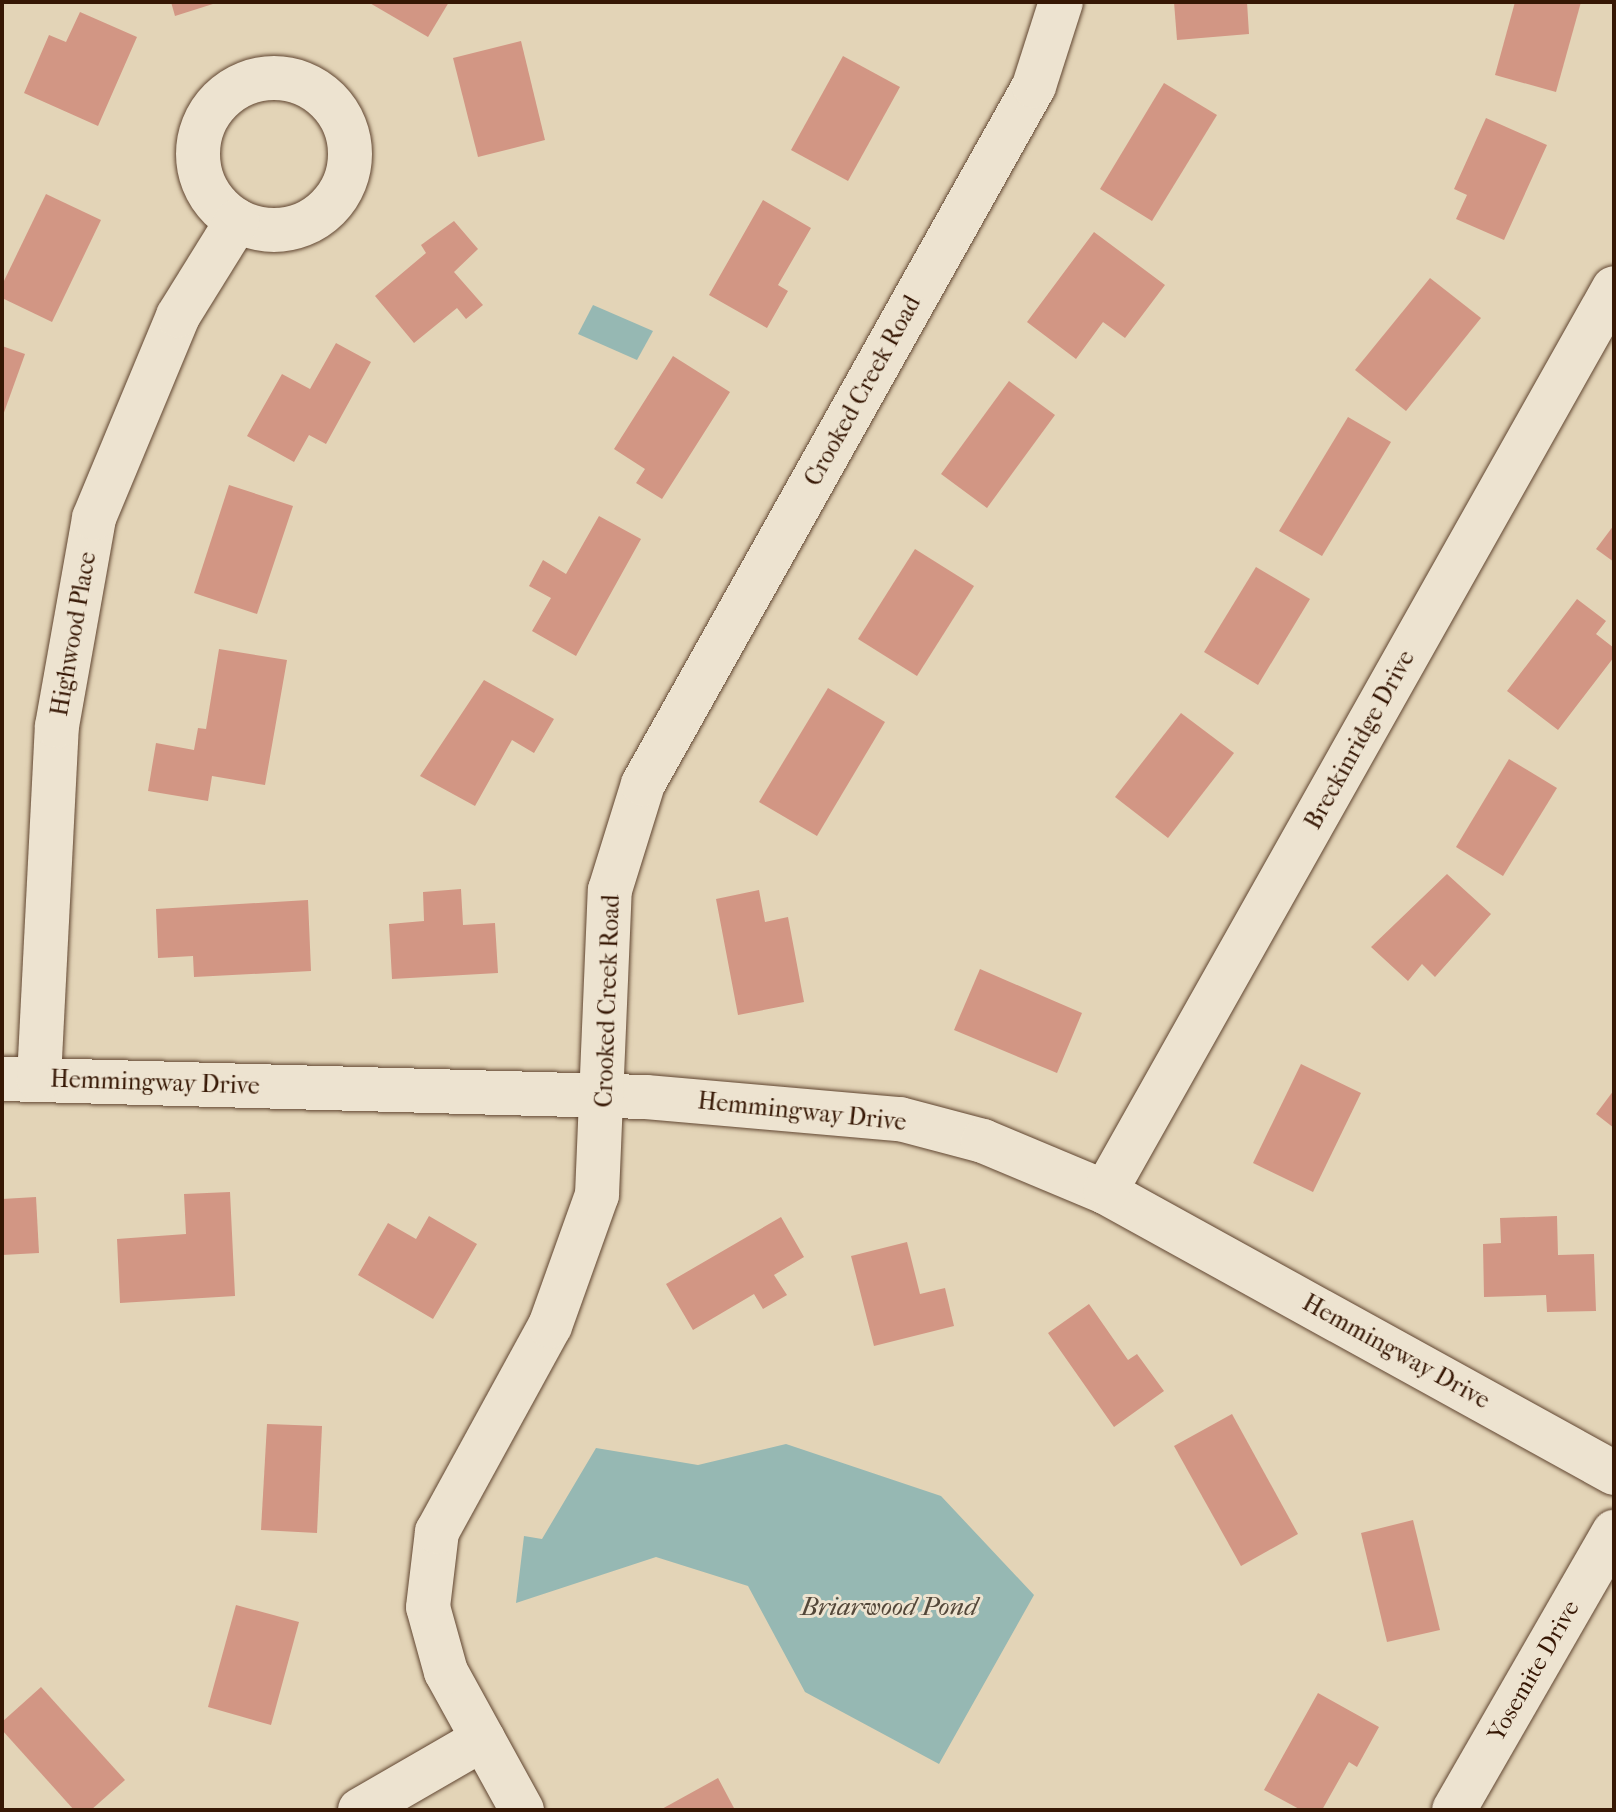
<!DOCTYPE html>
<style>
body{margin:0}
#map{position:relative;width:1616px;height:1812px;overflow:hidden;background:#e3d4b7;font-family:"IM FELL French Canon",serif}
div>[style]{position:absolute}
.water>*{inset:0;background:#96b8b3}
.building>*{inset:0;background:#d29684}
.roads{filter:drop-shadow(0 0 2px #614631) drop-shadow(0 0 2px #614631)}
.minor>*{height:44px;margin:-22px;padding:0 22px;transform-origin:22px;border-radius:22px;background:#ede3d0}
.minor>.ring{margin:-22px;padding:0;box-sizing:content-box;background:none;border:44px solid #ede3d0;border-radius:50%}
span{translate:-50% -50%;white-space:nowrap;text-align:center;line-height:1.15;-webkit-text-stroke:6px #ede3d0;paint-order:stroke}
.street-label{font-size:24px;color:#361704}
.water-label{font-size:26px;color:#534739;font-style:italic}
.frame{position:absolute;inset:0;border:4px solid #361704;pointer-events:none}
</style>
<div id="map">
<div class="water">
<i style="clip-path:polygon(593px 305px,653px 331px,637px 360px,578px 334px)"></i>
<i style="clip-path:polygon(786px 1444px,941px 1496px,1034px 1595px,939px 1764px,805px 1692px,748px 1586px,656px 1557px,516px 1603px,524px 1536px,542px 1539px,596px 1448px,698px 1465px)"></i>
</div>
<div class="building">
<i style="clip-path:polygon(171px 2px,216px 2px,216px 3px,175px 16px)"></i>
<i style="clip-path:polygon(368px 2px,449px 2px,428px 37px)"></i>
<i style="clip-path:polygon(1174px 2px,1247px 2px,1249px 34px,1177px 40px)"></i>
<i style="clip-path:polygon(1515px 2px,1581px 2px,1556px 92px,1495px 75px)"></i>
<i style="clip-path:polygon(80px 12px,137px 37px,98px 126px,24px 93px,49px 35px,66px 42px)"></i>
<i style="clip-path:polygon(521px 41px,545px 140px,478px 157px,453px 58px)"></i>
<i style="clip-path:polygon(843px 56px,900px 87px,848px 181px,791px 150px)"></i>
<i style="clip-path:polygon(1164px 83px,1217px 115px,1152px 221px,1100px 189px)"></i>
<i style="clip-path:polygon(1486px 118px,1547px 145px,1504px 240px,1456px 219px,1467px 195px,1454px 189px)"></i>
<i style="clip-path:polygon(46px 194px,101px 220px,52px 322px,2px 298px,2px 285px)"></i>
<i style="clip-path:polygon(763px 200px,811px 228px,778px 285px,788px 291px,767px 328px,709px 295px)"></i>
<i style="clip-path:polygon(454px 221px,478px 249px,454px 272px,483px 305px,466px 319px,457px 308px,414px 343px,375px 296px,426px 253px,421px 245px)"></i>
<i style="clip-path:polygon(1094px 232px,1165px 285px,1125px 338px,1103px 322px,1076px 359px,1027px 322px)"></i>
<i style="clip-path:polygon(1430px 278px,1481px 318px,1406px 411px,1355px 370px)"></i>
<i style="clip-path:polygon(336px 343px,371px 362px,326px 444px,309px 435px,294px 462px,247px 436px,282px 374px,310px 389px)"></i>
<i style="clip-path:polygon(2px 346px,25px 354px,2px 418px)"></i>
<i style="clip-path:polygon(673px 356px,730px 392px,662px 499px,636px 483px,645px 469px,614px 449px)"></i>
<i style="clip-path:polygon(1009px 381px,1055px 415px,987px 508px,941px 474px)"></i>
<i style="clip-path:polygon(1348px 417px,1391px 442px,1322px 556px,1279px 531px)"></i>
<i style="clip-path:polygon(229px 485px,293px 506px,257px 614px,194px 593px)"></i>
<i style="clip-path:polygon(599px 516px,641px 539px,576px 656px,532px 631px,551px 598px,529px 586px,543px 560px,566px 574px)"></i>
<i style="clip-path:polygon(1614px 525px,1614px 562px,1596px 549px)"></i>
<i style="clip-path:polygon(915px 549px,974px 586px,917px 676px,858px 639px)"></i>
<i style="clip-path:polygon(1256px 567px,1310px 599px,1258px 685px,1204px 652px)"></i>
<i style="clip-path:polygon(1577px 599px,1606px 621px,1596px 634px,1614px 648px,1614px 657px,1558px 730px,1507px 691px)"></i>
<i style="clip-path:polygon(219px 649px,287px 660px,265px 785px,212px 776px,208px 801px,148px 791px,156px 743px,194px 750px,198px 728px,206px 729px)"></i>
<i style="clip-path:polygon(484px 680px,554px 719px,534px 753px,512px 740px,475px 806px,420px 776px)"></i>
<i style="clip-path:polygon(828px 688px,885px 722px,817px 836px,759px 802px)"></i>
<i style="clip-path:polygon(1181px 713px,1234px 753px,1168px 838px,1115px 797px)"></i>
<i style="clip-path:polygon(1509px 759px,1557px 788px,1503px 876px,1456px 847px)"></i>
<i style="clip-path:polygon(1447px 874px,1491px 914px,1435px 977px,1422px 964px,1408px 981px,1371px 947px)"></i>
<i style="clip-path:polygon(461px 889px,463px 925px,495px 923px,498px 973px,392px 979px,389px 924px,424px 921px,423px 892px)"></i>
<i style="clip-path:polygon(759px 890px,765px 922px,788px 917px,804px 1002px,738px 1015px,716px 899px)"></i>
<i style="clip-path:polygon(308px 900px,311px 971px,194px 977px,193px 956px,158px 958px,156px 909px)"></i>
<i style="clip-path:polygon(980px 969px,1082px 1013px,1057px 1073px,954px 1030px)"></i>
<i style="clip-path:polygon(1301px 1064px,1361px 1093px,1313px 1192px,1253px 1163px)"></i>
<i style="clip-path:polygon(1614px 1090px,1614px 1128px,1596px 1114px)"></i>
<i style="clip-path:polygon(230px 1192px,235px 1296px,120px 1303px,117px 1239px,186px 1234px,184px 1194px)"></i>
<i style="clip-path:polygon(36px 1197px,39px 1253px,2px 1255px,2px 1199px)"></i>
<i style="clip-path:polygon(429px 1216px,477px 1244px,433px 1319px,358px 1275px,388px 1223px,416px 1239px)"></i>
<i style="clip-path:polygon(1557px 1216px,1558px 1255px,1594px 1254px,1596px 1311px,1547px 1312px,1546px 1295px,1484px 1297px,1483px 1244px,1501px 1243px,1500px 1218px)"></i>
<i style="clip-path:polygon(781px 1217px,804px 1257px,774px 1275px,787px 1295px,763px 1309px,754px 1294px,693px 1330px,666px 1284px)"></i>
<i style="clip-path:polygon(907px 1242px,920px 1294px,945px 1288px,954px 1326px,874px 1346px,851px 1256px)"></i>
<i style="clip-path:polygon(1089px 1304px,1128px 1360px,1137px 1354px,1164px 1391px,1114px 1427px,1048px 1333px)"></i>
<i style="clip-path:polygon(1232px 1414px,1298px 1534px,1241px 1566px,1174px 1446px)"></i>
<i style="clip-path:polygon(267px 1424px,322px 1426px,317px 1533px,261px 1530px)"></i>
<i style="clip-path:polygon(1413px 1520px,1440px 1630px,1387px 1642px,1361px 1533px)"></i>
<i style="clip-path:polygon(236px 1605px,299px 1622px,271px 1725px,208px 1707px)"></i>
<i style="clip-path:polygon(41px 1687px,125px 1780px,91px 1810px,74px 1810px,2px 1730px,2px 1722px)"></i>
<i style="clip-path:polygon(1318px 1693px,1379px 1727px,1357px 1767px,1349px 1762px,1322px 1810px,1301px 1810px,1264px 1790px)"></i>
<i style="clip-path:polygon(718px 1778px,735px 1810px,660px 1810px)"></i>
</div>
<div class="roads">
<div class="minor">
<i class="ring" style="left:198px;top:78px;width:108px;height:108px"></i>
<i style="left:2px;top:1079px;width:644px;rotate:1.6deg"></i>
<i style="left:646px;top:1097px;width:255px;rotate:5deg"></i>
<i style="left:900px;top:1119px;width:86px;rotate:14.8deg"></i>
<i style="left:983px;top:1141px;width:132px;rotate:22.7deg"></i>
<i style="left:1105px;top:1192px;width:581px;rotate:28.9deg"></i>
<i style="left:39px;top:1079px;width:353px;rotate:-87.1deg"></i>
<i style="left:57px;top:726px;width:211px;rotate:-79.9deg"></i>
<i style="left:94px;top:518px;width:219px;rotate:-67.4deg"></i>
<i style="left:178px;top:316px;width:112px;rotate:-58.2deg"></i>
<i style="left:1105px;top:1192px;width:1037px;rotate:-60.62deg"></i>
<i style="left:360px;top:1810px;width:142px;rotate:-30deg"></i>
<i style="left:522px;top:1810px;width:158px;rotate:-118.8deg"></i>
<i style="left:446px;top:1672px;width:67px;rotate:-105.5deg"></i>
<i style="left:428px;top:1607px;width:76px;rotate:-83.2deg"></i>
<i style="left:437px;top:1532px;width:235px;rotate:-61.3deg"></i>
<i style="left:550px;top:1326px;width:139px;rotate:-70.3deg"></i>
<i style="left:597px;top:1195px;width:305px;rotate:-87.6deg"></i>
<i style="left:610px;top:890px;width:111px;rotate:-72.7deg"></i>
<i style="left:643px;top:784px;width:800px;rotate:-60.74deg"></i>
<i style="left:1034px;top:86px;width:88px;rotate:-72.2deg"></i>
<i style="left:1454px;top:1810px;width:321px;rotate:-60.1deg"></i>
</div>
</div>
<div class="street-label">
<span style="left:863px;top:391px;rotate:-61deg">Crooked Creek Road</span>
<span style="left:74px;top:634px;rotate:-80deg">Highwood Place</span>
<span style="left:1360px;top:740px;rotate:-61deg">Breckinridge Drive</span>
<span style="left:608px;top:1001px;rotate:-88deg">Crooked Creek Road</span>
<span style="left:155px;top:1083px;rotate:2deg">Hemmingway Drive</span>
<span style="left:802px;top:1112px;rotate:6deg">Hemmingway Drive</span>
<span style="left:1396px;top:1352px;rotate:29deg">Hemmingway Drive</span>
<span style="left:1534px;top:1671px;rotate:-60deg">Yosemite Drive</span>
</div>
<div class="water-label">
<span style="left:889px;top:1607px">Briarwood Pond</span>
</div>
<div class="frame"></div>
</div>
